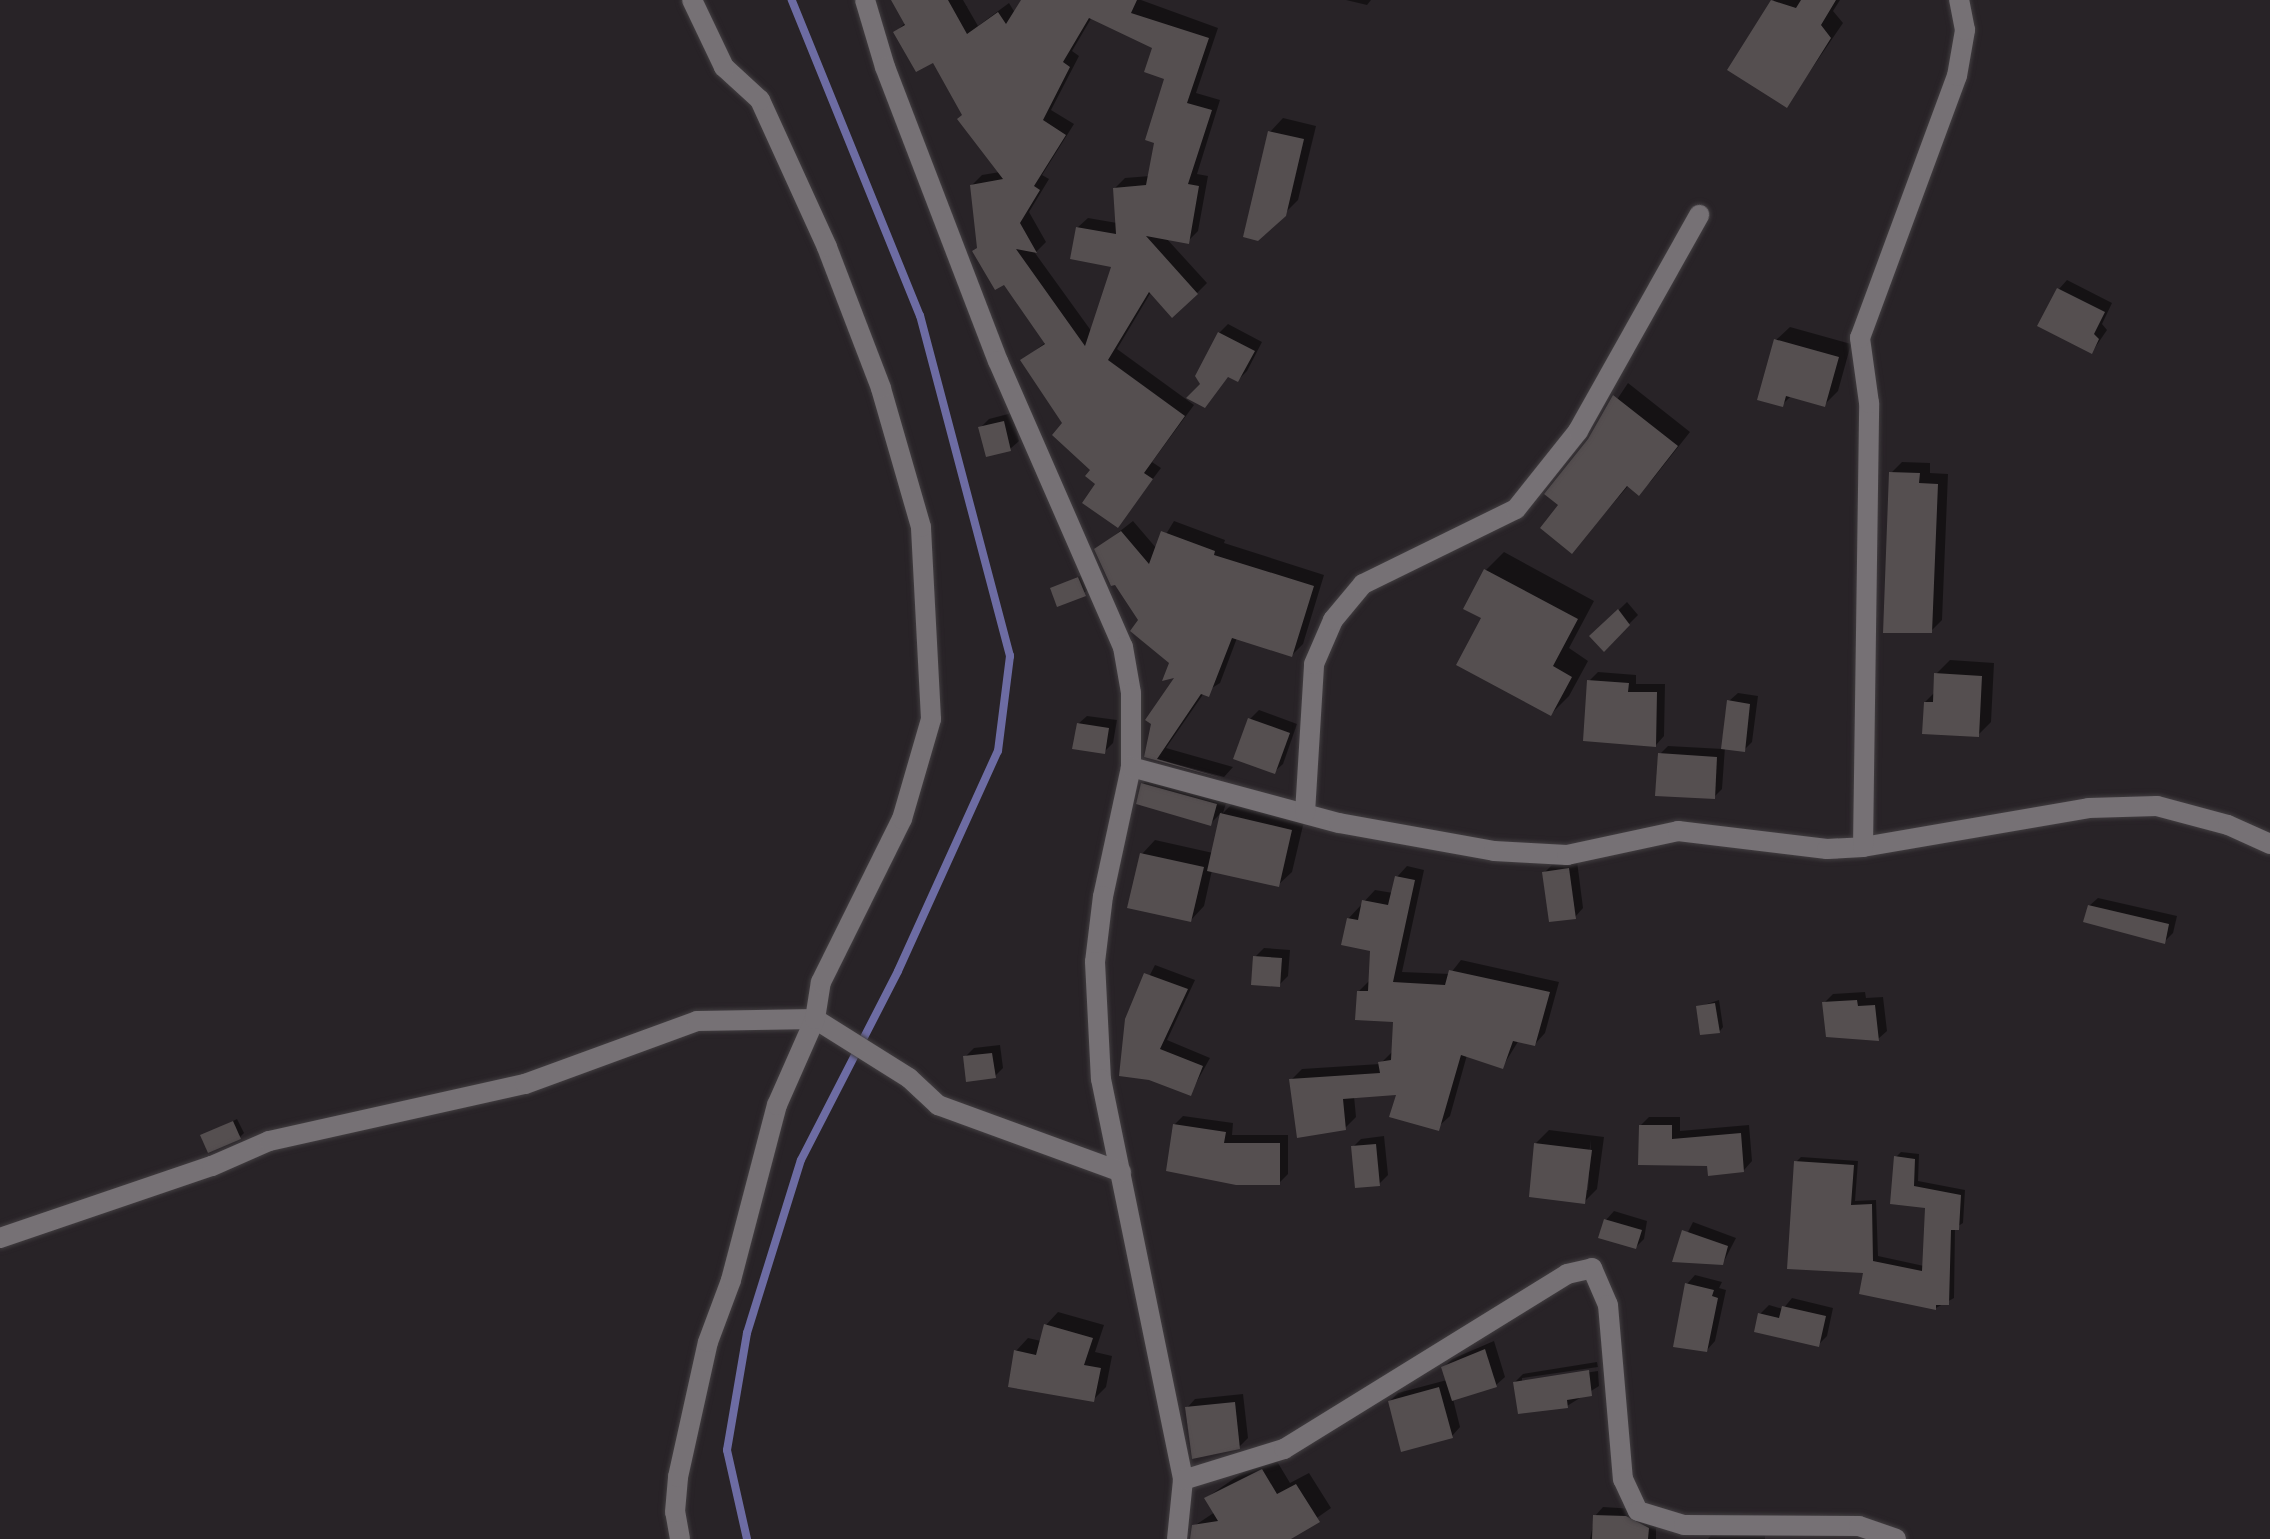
<!DOCTYPE html>
<style>
body{margin:0}
#map{position:relative;width:2270px;height:1539px;overflow:hidden;background:#282327;font-family:Spectral,serif}
div>[style]{position:absolute}
.shadow>*{inset:0;background:#0007}
.stream>*{height:8px;margin:-4px;padding:0 4px;transform-origin:4px;border-radius:4px;background:#6d6ca3}
.building>*{inset:0;background:#554f50}
.roads{filter:drop-shadow(0 0 2px #423e41) drop-shadow(0 0 2px #423e41)}
.street>*{height:20px;margin:-10px;padding:0 10px;transform-origin:10px;border-radius:10px;background:#767175}
span{translate:-50% -50%;white-space:nowrap;text-align:center;line-height:1.15;-webkit-text-stroke:6px #100d0f;paint-order:stroke}
</style>
<div id="map">
<div class="shadow">
<i style="clip-path:polygon(evenodd,893px 0,963px 0,978px 26px,1009px 3px,1015px 13px,1023px 0,1141px 0,1218px 28px,1196px 93px,1220px 100px,1197px 174px,1208px 176px,1198px 231px,1188px 241px,1166px 238px,1207px 283px,1197px 293px,1151px 292px,1117px 349px,1194px 405px,1152px 462px,1161px 468px,1118px 525px,1093px 469px,1022px 361px,1046px 342px,979px 247px,972px 185px,982px 175px,1000px 172px,934px 60px,896px 32px,906px 22px,893px 0,1092px 17px,1155px 47px,1167px 78px,1150px 176px,1125px 178px,1115px 188px,1117px 223px,1088px 218px,1077px 228px,1114px 266px,1092px 332px,1035px 253px,1046px 242px,1029px 212px,1049px 179px,1042px 175px,1074px 124px,1051px 110px,1079px 56px,1072px 51px,1092px 17px)"></i>
<i style="clip-path:polygon(1346px 0,1371px 0,1367px 5px)"></i>
<i style="clip-path:polygon(1774px 0,1840px 0,1833px 11px,1843px 23px,1787px 105px,1730px 69px)"></i>
<i style="clip-path:polygon(1283px 118px,1316px 126px,1298px 200px,1284px 214px,1270px 132px)"></i>
<i style="clip-path:polygon(2067px 280px,2112px 303px,2102px 324px,2107px 330px,2092px 352px,2059px 289px)"></i>
<i style="clip-path:polygon(1228px 324px,1262px 342px,1247px 371px,1238px 380px,1229px 375px,1205px 406px,1203px 384px,1219px 333px)"></i>
<i style="clip-path:polygon(1790px 327px,1851px 344px,1838px 391px,1824px 405px,1791px 396px,1782px 405px,1776px 340px)"></i>
<i style="clip-path:polygon(1628px 383px,1690px 432px,1652px 480px,1639px 493px,1629px 485px,1572px 551px,1561px 505px,1590px 440px)"></i>
<i style="clip-path:polygon(1012px 413px,1019px 441px,1010px 449px,980px 428px,989px 419px)"></i>
<i style="clip-path:polygon(1902px 462px,1930px 463px,1930px 473px,1948px 474px,1942px 620px,1931px 631px,1891px 473px)"></i>
<i style="clip-path:polygon(1133px 521px,1157px 549px,1174px 521px,1225px 540px,1224px 543px,1324px 575px,1303px 644px,1292px 655px,1237px 638px,1220px 683px,1204px 693px,1166px 748px,1233px 767px,1224px 777px,1146px 756px,1179px 675px,1097px 549px)"></i>
<i style="clip-path:polygon(1504px 552px,1594px 601px,1569px 648px,1588px 661px,1569px 696px,1551px 714px,1484px 617px,1486px 570px)"></i>
<i style="clip-path:polygon(1082px 575px,1089px 590px,1058px 605px,1052px 589px)"></i>
<i style="clip-path:polygon(1627px 602px,1638px 615px,1604px 649px,1592px 636px)"></i>
<i style="clip-path:polygon(1950px 660px,1994px 663px,1991px 722px,1978px 735px,1925px 702px,1935px 692px,1936px 674px)"></i>
<i style="clip-path:polygon(1598px 672px,1636px 675px,1636px 684px,1665px 684px,1664px 736px,1656px 745px,1589px 681px)"></i>
<i style="clip-path:polygon(1738px 693px,1758px 696px,1752px 742px,1744px 750px,1725px 747px,1722px 789px,1714px 797px,1660px 754px,1668px 746px,1723px 749px,1729px 701px)"></i>
<i style="clip-path:polygon(1259px 710px,1297px 724px,1283px 764px,1274px 772px,1250px 719px)"></i>
<i style="clip-path:polygon(1087px 716px,1117px 720px,1113px 743px,1104px 752px,1078px 724px)"></i>
<i style="clip-path:polygon(1156px 771px,1230px 791px,1223px 813px,1235px 801px,1305px 817px,1292px 872px,1278px 885px,1212px 870px,1204px 906px,1191px 920px,1142px 854px,1155px 840px,1213px 853px,1222px 812px,1210px 824px,1143px 784px)"></i>
<i style="clip-path:polygon(1577px 861px,1583px 908px,1575px 917px,1544px 873px,1553px 864px)"></i>
<i style="clip-path:polygon(1407px 866px,1424px 870px,1402px 972px,1450px 974px,1461px 960px,1559px 982px,1545px 1033px,1535px 1044px,1519px 1040px,1503px 1066px,1467px 1055px,1450px 1116px,1439px 1126px,1398px 1092px,1354px 1096px,1356px 1117px,1345px 1128px,1291px 1080px,1302px 1069px,1380px 1064px,1393px 1051px,1395px 1020px,1358px 992px,1370px 980px,1372px 950px,1348px 919px,1375px 890px,1393px 893px,1397px 877px)"></i>
<i style="clip-path:polygon(2098px 898px,2177px 916px,2173px 933px,2164px 942px,2089px 906px)"></i>
<i style="clip-path:polygon(1264px 948px,1290px 950px,1288px 976px,1279px 985px,1255px 957px)"></i>
<i style="clip-path:polygon(1155px 965px,1195px 980px,1167px 1040px,1210px 1058px,1190px 1094px,1127px 1020px)"></i>
<i style="clip-path:polygon(1865px 992px,1866px 998px,1883px 997px,1887px 1031px,1878px 1039px,1824px 1003px,1833px 994px)"></i>
<i style="clip-path:polygon(1719px 1000px,1723px 1027px,1720px 1031px,1698px 1007px)"></i>
<i style="clip-path:polygon(1000px 1045px,1003px 1068px,995px 1076px,965px 1057px,974px 1048px)"></i>
<i style="clip-path:polygon(1183px 1116px,1233px 1123px,1232px 1135px,1288px 1135px,1288px 1174px,1279px 1183px,1174px 1125px)"></i>
<i style="clip-path:polygon(1649px 1117px,1680px 1117px,1680px 1131px,1749px 1125px,1752px 1161px,1744px 1170px,1709px 1164px,1641px 1125px)"></i>
<i style="clip-path:polygon(237px 1119px,244px 1133px,240px 1137px,203px 1136px)"></i>
<i style="clip-path:polygon(evenodd,1549px 1130px,1604px 1137px,1597px 1189px,1584px 1202px,1536px 1143px,1549px 1130px,1591px 1140px,1588px 1190px,1584px 1190px,1591px 1140px)"></i>
<i style="clip-path:polygon(1384px 1136px,1388px 1175px,1379px 1184px,1353px 1147px,1361px 1139px)"></i>
<i style="clip-path:polygon(1901px 1152px,1919px 1154px,1918px 1181px,1965px 1190px,1963px 1223px,1955px 1228px,1954px 1298px,1936px 1308px,1865px 1271px,1796px 1162px,1801px 1157px,1858px 1161px,1855px 1201px,1876px 1200px,1878px 1256px,1924px 1266px,1927px 1207px,1896px 1157px)"></i>
<i style="clip-path:polygon(1614px 1211px,1647px 1221px,1644px 1239px,1636px 1247px,1606px 1220px)"></i>
<i style="clip-path:polygon(1693px 1222px,1736px 1238px,1723px 1263px,1674px 1260px)"></i>
<i style="clip-path:polygon(1695px 1275px,1722px 1282px,1719px 1288px,1726px 1290px,1715px 1341px,1707px 1350px,1687px 1284px)"></i>
<i style="clip-path:polygon(1792px 1298px,1833px 1308px,1827px 1336px,1818px 1345px,1760px 1314px,1769px 1305px,1783px 1309px)"></i>
<i style="clip-path:polygon(1058px 1312px,1104px 1325px,1095px 1352px,1112px 1356px,1106px 1387px,1093px 1400px,1016px 1351px,1028px 1338px,1041px 1341px,1046px 1325px)"></i>
<i style="clip-path:polygon(1494px 1341px,1505px 1377px,1496px 1385px,1453px 1399px,1460px 1427px,1452px 1436px,1390px 1401px,1398px 1393px,1447px 1380px,1443px 1368px,1452px 1359px)"></i>
<i style="clip-path:polygon(1597px 1362px,1598px 1367px,1522px 1378px,1522px 1382px,1598px 1371px,1599px 1386px,1567px 1406px,1515px 1382px,1523px 1374px)"></i>
<i style="clip-path:polygon(1243px 1394px,1248px 1438px,1239px 1447px,1187px 1408px,1195px 1399px)"></i>
<i style="clip-path:polygon(1275px 1458px,1290px 1483px,1309px 1473px,1331px 1508px,1287px 1539px,1194px 1539px,1194px 1526px,1215px 1512px,1206px 1498px,1255px 1464px)"></i>
<i style="clip-path:polygon(1603px 1507px,1635px 1509px,1656px 1520px,1656px 1539px,1590px 1539px,1595px 1516px)"></i>
<i style="clip-path:polygon(1714px 1532px,1765px 1533px,1765px 1539px,1708px 1539px)"></i>
</div>
<div class="stream">
<i style="left:747px;top:1539px;width:91px;rotate:-102.7deg"></i>
<i style="left:727px;top:1450px;width:119px;rotate:-80.3deg"></i>
<i style="left:747px;top:1333px;width:181px;rotate:-72.7deg"></i>
<i style="left:801px;top:1160px;width:212px;rotate:-62.8deg"></i>
<i style="left:898px;top:971px;width:242px;rotate:-65.6deg"></i>
<i style="left:998px;top:751px;width:96px;rotate:-82.8deg"></i>
<i style="left:1010px;top:656px;width:352px;rotate:-104.8deg"></i>
<i style="left:920px;top:316px;width:341px;rotate:-112.1deg"></i>
</div>
<div class="building">
<i style="clip-path:polygon(evenodd,891px 0,948px 0,967px 34px,998px 12px,1006px 24px,1021px 0,1137px 0,1131px 13px,1209px 38px,1187px 103px,1212px 110px,1188px 184px,1199px 186px,1189px 244px,1146px 236px,1198px 294px,1172px 318px,1149px 292px,1108px 360px,1185px 416px,1144px 473px,1153px 479px,1118px 528px,1082px 503px,1095px 484px,1085px 476px,1090px 470px,1052px 435px,1062px 423px,1020px 360px,1045px 344px,1004px 285px,995px 290px,972px 251px,977px 248px,970px 185px,1003px 179px,957px 119px,962px 115px,933px 63px,916px 72px,893px 32px,905px 25px,891px 0,1089px 18px,1152px 48px,1144px 72px,1164px 79px,1145px 140px,1154px 143px,1146px 185px,1113px 188px,1116px 234px,1076px 227px,1070px 259px,1111px 267px,1085px 346px,1016px 249px,1037px 253px,1020px 223px,1040px 190px,1034px 186px,1066px 135px,1043px 120px,1070px 67px,1063px 62px,1089px 18px)"></i>
<i style="clip-path:polygon(1771px 0,1796px 8px,1801px 0,1836px 0,1821px 25px,1831px 38px,1787px 108px,1727px 70px)"></i>
<i style="clip-path:polygon(1268px 131px,1304px 139px,1286px 216px,1258px 241px,1243px 237px)"></i>
<i style="clip-path:polygon(2057px 288px,2105px 312px,2094px 334px,2099px 339px,2092px 354px,2037px 326px)"></i>
<i style="clip-path:polygon(1218px 332px,1255px 351px,1238px 382px,1228px 377px,1205px 408px,1186px 398px,1200px 384px,1195px 376px)"></i>
<i style="clip-path:polygon(1774px 339px,1839px 357px,1825px 407px,1786px 396px,1783px 407px,1757px 400px)"></i>
<i style="clip-path:polygon(1613px 395px,1678px 446px,1639px 496px,1627px 486px,1572px 554px,1540px 528px,1558px 505px,1544px 494px,1588px 439px)"></i>
<i style="clip-path:polygon(1004px 421px,1011px 451px,986px 457px,978px 427px)"></i>
<i style="clip-path:polygon(1889px 472px,1920px 473px,1919px 483px,1938px 484px,1932px 633px,1883px 633px)"></i>
<i style="clip-path:polygon(1121px 531px,1149px 564px,1161px 531px,1215px 551px,1214px 555px,1314px 586px,1292px 657px,1232px 638px,1209px 697px,1201px 694px,1157px 759px,1225px 779px,1144px 757px,1151px 724px,1145px 720px,1174px 678px,1162px 681px,1169px 663px,1130px 631px,1138px 620px,1115px 585px,1111px 586px,1094px 549px)"></i>
<i style="clip-path:polygon(1484px 569px,1578px 619px,1553px 666px,1572px 677px,1551px 716px,1456px 665px,1481px 618px,1463px 609px)"></i>
<i style="clip-path:polygon(1078px 577px,1086px 596px,1057px 607px,1050px 588px)"></i>
<i style="clip-path:polygon(1618px 609px,1630px 625px,1604px 652px,1589px 636px)"></i>
<i style="clip-path:polygon(1934px 673px,1982px 676px,1979px 737px,1922px 734px,1924px 702px,1933px 702px)"></i>
<i style="clip-path:polygon(1587px 680px,1629px 683px,1628px 692px,1657px 692px,1656px 747px,1583px 741px)"></i>
<i style="clip-path:polygon(1727px 700px,1750px 704px,1745px 752px,1721px 749px)"></i>
<i style="clip-path:polygon(1248px 718px,1290px 733px,1275px 774px,1233px 759px)"></i>
<i style="clip-path:polygon(1077px 723px,1109px 728px,1105px 754px,1072px 749px)"></i>
<i style="clip-path:polygon(1658px 753px,1717px 757px,1715px 799px,1655px 796px)"></i>
<i style="clip-path:polygon(1141px 783px,1217px 804px,1211px 826px,1136px 804px)"></i>
<i style="clip-path:polygon(1220px 813px,1292px 830px,1279px 887px,1207px 871px)"></i>
<i style="clip-path:polygon(1140px 853px,1204px 867px,1191px 922px,1127px 908px)"></i>
<i style="clip-path:polygon(1569px 868px,1576px 919px,1549px 922px,1542px 872px)"></i>
<i style="clip-path:polygon(1395px 876px,1415px 880px,1393px 982px,1445px 985px,1449px 970px,1550px 992px,1535px 1046px,1513px 1041px,1503px 1069px,1461px 1055px,1439px 1131px,1389px 1117px,1396px 1095px,1343px 1099px,1346px 1130px,1297px 1138px,1289px 1079px,1380px 1073px,1378px 1062px,1391px 1060px,1393px 1022px,1355px 1020px,1357px 991px,1368px 991px,1370px 951px,1341px 945px,1347px 918px,1358px 920px,1362px 900px,1388px 905px)"></i>
<i style="clip-path:polygon(2088px 905px,2169px 924px,2165px 944px,2083px 922px)"></i>
<i style="clip-path:polygon(1253px 956px,1282px 958px,1280px 987px,1251px 985px)"></i>
<i style="clip-path:polygon(1144px 973px,1188px 989px,1160px 1049px,1203px 1066px,1191px 1096px,1149px 1080px,1119px 1076px,1125px 1019px)"></i>
<i style="clip-path:polygon(1857px 1000px,1858px 1006px,1875px 1005px,1879px 1041px,1826px 1037px,1822px 1002px)"></i>
<i style="clip-path:polygon(1715px 1003px,1720px 1033px,1700px 1035px,1696px 1006px)"></i>
<i style="clip-path:polygon(992px 1053px,996px 1078px,966px 1082px,963px 1056px)"></i>
<i style="clip-path:polygon(233px 1121px,241px 1139px,208px 1153px,200px 1135px)"></i>
<i style="clip-path:polygon(1173px 1124px,1226px 1132px,1224px 1143px,1280px 1143px,1280px 1185px,1236px 1185px,1166px 1171px)"></i>
<i style="clip-path:polygon(1639px 1125px,1672px 1125px,1672px 1139px,1741px 1133px,1744px 1172px,1708px 1176px,1707px 1166px,1638px 1165px)"></i>
<i style="clip-path:polygon(1534px 1143px,1592px 1150px,1585px 1204px,1529px 1197px)"></i>
<i style="clip-path:polygon(1376px 1144px,1380px 1186px,1355px 1188px,1351px 1146px)"></i>
<i style="clip-path:polygon(1894px 1156px,1915px 1159px,1914px 1186px,1961px 1195px,1959px 1230px,1951px 1230px,1949px 1305px,1936px 1305px,1936px 1310px,1859px 1294px,1863px 1273px,1787px 1269px,1794px 1161px,1854px 1165px,1851px 1205px,1872px 1204px,1873px 1261px,1922px 1271px,1925px 1208px,1890px 1204px)"></i>
<i style="clip-path:polygon(1604px 1219px,1642px 1230px,1636px 1249px,1598px 1238px)"></i>
<i style="clip-path:polygon(1682px 1230px,1728px 1246px,1723px 1265px,1672px 1262px)"></i>
<i style="clip-path:polygon(1685px 1283px,1714px 1290px,1712px 1296px,1718px 1298px,1707px 1352px,1673px 1347px)"></i>
<i style="clip-path:polygon(1782px 1306px,1826px 1316px,1819px 1347px,1754px 1332px,1758px 1313px,1779px 1318px)"></i>
<i style="clip-path:polygon(1044px 1324px,1093px 1338px,1084px 1365px,1101px 1368px,1094px 1402px,1008px 1387px,1014px 1350px,1036px 1355px)"></i>
<i style="clip-path:polygon(1485px 1349px,1497px 1387px,1452px 1401px,1441px 1367px)"></i>
<i style="clip-path:polygon(1589px 1370px,1592px 1396px,1567px 1400px,1568px 1408px,1518px 1414px,1513px 1382px)"></i>
<i style="clip-path:polygon(1439px 1387px,1453px 1438px,1401px 1452px,1388px 1401px)"></i>
<i style="clip-path:polygon(1235px 1402px,1240px 1449px,1192px 1459px,1185px 1407px)"></i>
<i style="clip-path:polygon(1262px 1469px,1277px 1494px,1296px 1484px,1320px 1522px,1291px 1539px,1190px 1539px,1192px 1525px,1218px 1521px,1204px 1498px)"></i>
<i style="clip-path:polygon(1593px 1515px,1626px 1516px,1649px 1528px,1648px 1539px,1592px 1539px)"></i>
</div>
<div class="roads">
<div class="street">
<i style="left:865px;top:0;width:70px;rotate:73.4deg"></i>
<i style="left:885px;top:67px;width:315px;rotate:69deg"></i>
<i style="left:998px;top:361px;width:312px;rotate:66.4deg"></i>
<i style="left:1123px;top:647px;width:47px;rotate:80.1deg"></i>
<i style="left:1131px;top:693px;width:74px;rotate:90deg"></i>
<i style="left:1131px;top:767px;width:132px;rotate:102.2deg"></i>
<i style="left:1103px;top:896px;width:66px;rotate:96.9deg"></i>
<i style="left:1095px;top:962px;width:117px;rotate:87.1deg"></i>
<i style="left:1101px;top:1079px;width:409px;rotate:78.4deg"></i>
<i style="left:1183px;top:1480px;width:59px;rotate:95.8deg"></i>
<i style="left:1131px;top:767px;width:215px;rotate:15.1deg"></i>
<i style="left:1339px;top:823px;width:158px;rotate:10.2deg"></i>
<i style="left:1494px;top:851px;width:73px;rotate:3.1deg"></i>
<i style="left:1567px;top:855px;width:114px;rotate:-12.2deg"></i>
<i style="left:1678px;top:831px;width:150px;rotate:6.9deg"></i>
<i style="left:1827px;top:849px;width:36px;rotate:-3deg"></i>
<i style="left:1863px;top:847px;width:229px;rotate:-9.8deg"></i>
<i style="left:2089px;top:808px;width:68px;rotate:-1.7deg"></i>
<i style="left:2157px;top:806px;width:73px;rotate:15deg"></i>
<i style="left:2228px;top:825px;width:46px;rotate:24.3deg"></i>
<i style="left:1305px;top:813px;width:149px;rotate:-86.5deg"></i>
<i style="left:1314px;top:664px;width:48px;rotate:-66.6deg"></i>
<i style="left:1333px;top:620px;width:47px;rotate:-50.2deg"></i>
<i style="left:1363px;top:584px;width:170px;rotate:-26.1deg"></i>
<i style="left:1516px;top:509px;width:100px;rotate:-51.5deg"></i>
<i style="left:1578px;top:431px;width:248px;rotate:-60.7deg"></i>
<i style="left:1863px;top:847px;width:444px;rotate:-89.2deg"></i>
<i style="left:1869px;top:403px;width:66px;rotate:-97.9deg"></i>
<i style="left:1860px;top:338px;width:279px;rotate:-69.7deg"></i>
<i style="left:1957px;top:76px;width:47px;rotate:-80.1deg"></i>
<i style="left:1965px;top:30px;width:31px;rotate:-101deg"></i>
<i style="left:0;top:1238px;width:224px;rotate:-18.8deg"></i>
<i style="left:212px;top:1166px;width:62px;rotate:-23.7deg"></i>
<i style="left:269px;top:1141px;width:262px;rotate:-12.6deg"></i>
<i style="left:525px;top:1084px;width:183px;rotate:-20.1deg"></i>
<i style="left:697px;top:1021px;width:118px;rotate:-1deg"></i>
<i style="left:815px;top:1019px;width:111px;rotate:32.1deg"></i>
<i style="left:909px;top:1078px;width:40px;rotate:43deg"></i>
<i style="left:938px;top:1105px;width:195px;rotate:20.1deg"></i>
<i style="left:1183px;top:1480px;width:106px;rotate:-17.1deg"></i>
<i style="left:1284px;top:1449px;width:333px;rotate:-31.7deg"></i>
<i style="left:1567px;top:1274px;width:26px;rotate:-13deg"></i>
<i style="left:1592px;top:1268px;width:40px;rotate:66.6deg"></i>
<i style="left:1608px;top:1305px;width:175px;rotate:85.1deg"></i>
<i style="left:1623px;top:1479px;width:35px;rotate:65deg"></i>
<i style="left:1638px;top:1511px;width:48px;rotate:16.9deg"></i>
<i style="left:1684px;top:1525px;width:175px;rotate:0.3deg"></i>
<i style="left:1859px;top:1526px;width:39px;rotate:19deg"></i>
<i style="left:680px;top:1539px;width:27px;rotate:-100deg"></i>
<i style="left:675px;top:1512px;width:35px;rotate:-85deg"></i>
<i style="left:678px;top:1477px;width:138px;rotate:-77.5deg"></i>
<i style="left:708px;top:1342px;width:66px;rotate:-69.6deg"></i>
<i style="left:731px;top:1280px;width:181px;rotate:-75.3deg"></i>
<i style="left:777px;top:1105px;width:94px;rotate:-66.2deg"></i>
<i style="left:815px;top:1019px;width:37px;rotate:-81deg"></i>
<i style="left:821px;top:982px;width:182px;rotate:-63.6deg"></i>
<i style="left:902px;top:819px;width:104px;rotate:-73.8deg"></i>
<i style="left:931px;top:719px;width:192px;rotate:-93deg"></i>
<i style="left:921px;top:527px;width:145px;rotate:-106.1deg"></i>
<i style="left:881px;top:388px;width:151px;rotate:-111deg"></i>
<i style="left:827px;top:247px;width:162px;rotate:-114.5deg"></i>
<i style="left:760px;top:100px;width:49px;rotate:-137.5deg"></i>
<i style="left:724px;top:67px;width:74px;rotate:-115.5deg"></i>
</div>
</div>
</div>
